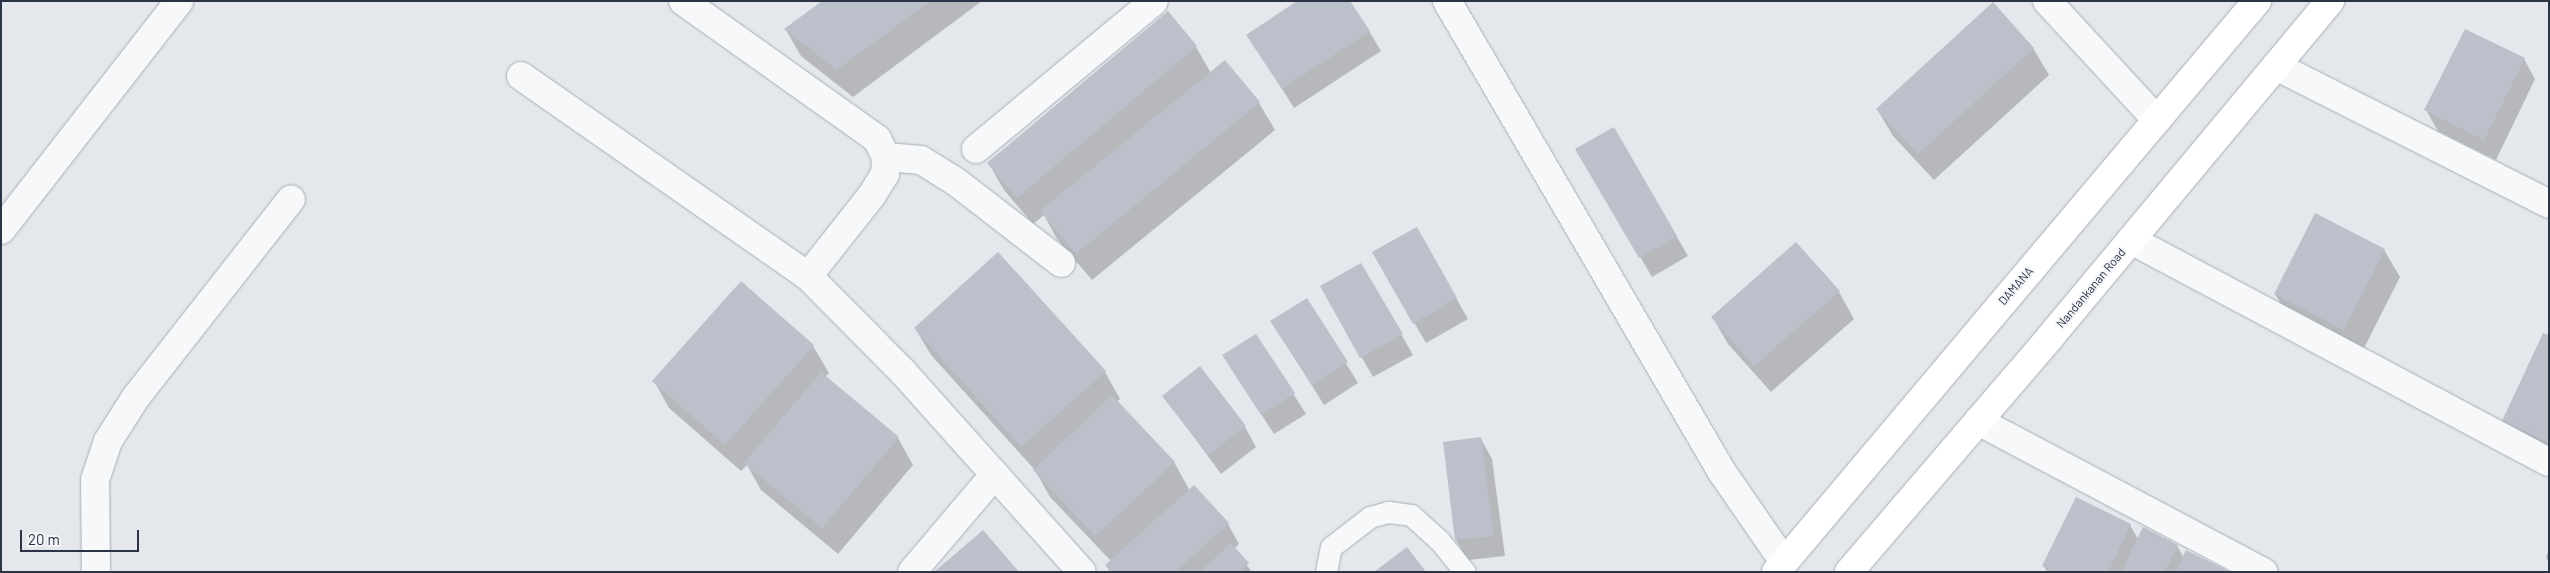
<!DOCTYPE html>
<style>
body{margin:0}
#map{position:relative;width:2550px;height:573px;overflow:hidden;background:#e4e7ec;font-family:Barlow,sans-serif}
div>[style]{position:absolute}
.shadow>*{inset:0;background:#0003}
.building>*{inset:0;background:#bbc0ca}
.roads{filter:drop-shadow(0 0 1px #a9aeb7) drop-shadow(0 0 1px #a9aeb7)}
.service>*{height:21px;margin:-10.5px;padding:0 10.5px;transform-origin:10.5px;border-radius:10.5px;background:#f7f8fa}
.minor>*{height:28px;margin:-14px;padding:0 14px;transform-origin:14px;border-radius:14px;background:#f7f8fa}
.primary>*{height:28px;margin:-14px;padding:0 14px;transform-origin:14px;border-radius:14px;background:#fff}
span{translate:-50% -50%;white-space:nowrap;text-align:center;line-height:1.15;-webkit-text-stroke:4px #f4f6f9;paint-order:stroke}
.street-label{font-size:12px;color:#2b3445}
.frame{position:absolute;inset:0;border:2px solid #2b3445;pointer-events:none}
.scale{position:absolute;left:20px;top:530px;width:119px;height:22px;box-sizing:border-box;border:2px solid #2b3445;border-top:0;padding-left:6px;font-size:15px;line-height:18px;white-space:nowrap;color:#2b3445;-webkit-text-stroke:4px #f4f6f9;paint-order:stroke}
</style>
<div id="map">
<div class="shadow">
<i style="clip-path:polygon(824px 1px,982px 1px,853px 97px,801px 56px,786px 30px)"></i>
<i style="clip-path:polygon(1168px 13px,1196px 47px,1211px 73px,1224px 61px,1259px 103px,1275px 130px,1092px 280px,1057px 239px,1044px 215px,1033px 224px,1004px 190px,989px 164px)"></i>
<i style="clip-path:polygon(1369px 31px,1381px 51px,1294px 108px,1248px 35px)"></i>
<i style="clip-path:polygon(2033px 48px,2049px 75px,1934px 180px,1893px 136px,1877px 109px)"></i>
<i style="clip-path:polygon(2524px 59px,2535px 79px,2496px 160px,2438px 131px,2426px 110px)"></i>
<i style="clip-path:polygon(1613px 128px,1688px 256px,1652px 277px,1577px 149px)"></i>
<i style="clip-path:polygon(1416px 228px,1468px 319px,1426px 343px,1373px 252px)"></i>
<i style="clip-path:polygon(2384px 250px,2400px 277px,2360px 356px,2291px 321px,2275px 294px)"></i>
<i style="clip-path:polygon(998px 254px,1105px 372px,1120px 399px,1117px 402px,1174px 462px,1190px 491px,1228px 524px,1239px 544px,1234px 549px,1252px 572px,1110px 572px,1106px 565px,1111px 561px,1050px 497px,1035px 470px,931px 355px,915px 328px)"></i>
<i style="clip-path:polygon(1361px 264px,1413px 355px,1373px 377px,1321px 287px)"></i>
<i style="clip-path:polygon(1839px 292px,1854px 319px,1771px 392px,1728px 344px,1713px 318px)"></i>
<i style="clip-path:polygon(1307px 300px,1358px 383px,1324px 405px,1272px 322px)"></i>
<i style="clip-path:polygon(1256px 335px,1306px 414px,1274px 434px,1236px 375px)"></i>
<i style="clip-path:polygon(2549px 337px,2549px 462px,2519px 448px,2503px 421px)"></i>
<i style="clip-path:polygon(813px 346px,829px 373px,825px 377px,898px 438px,913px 465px,838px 554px,761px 490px,747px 465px,741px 471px,669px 408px,654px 381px)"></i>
<i style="clip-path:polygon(1164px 396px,1245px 427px,1256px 447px,1221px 474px)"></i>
<i style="clip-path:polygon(1481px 439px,1492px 459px,1505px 556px,1468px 560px,1456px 540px)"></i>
<i style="clip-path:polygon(2130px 525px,2138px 539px,2177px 546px,2184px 558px,2227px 572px,2047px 572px,2044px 566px)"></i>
<i style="clip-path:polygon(2549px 551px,2549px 563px,2546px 557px)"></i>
</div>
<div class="building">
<i style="clip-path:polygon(822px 1px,930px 1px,837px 70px,784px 29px)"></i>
<i style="clip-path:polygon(1297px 1px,1350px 1px,1370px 31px,1282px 89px,1246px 35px)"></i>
<i style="clip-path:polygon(1993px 2px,2034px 48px,1918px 154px,1876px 109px)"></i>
<i style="clip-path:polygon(1168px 11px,1197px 46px,1017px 198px,987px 163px)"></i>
<i style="clip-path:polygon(2465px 29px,2525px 58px,2484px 140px,2424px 110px)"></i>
<i style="clip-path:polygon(1225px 60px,1260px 102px,1076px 254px,1040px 211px)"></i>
<i style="clip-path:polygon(1614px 127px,1677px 236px,1639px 258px,1575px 149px)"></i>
<i style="clip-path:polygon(2315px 213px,2385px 249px,2344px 330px,2274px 294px)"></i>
<i style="clip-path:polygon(1417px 227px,1457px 298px,1413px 324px,1372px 252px)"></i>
<i style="clip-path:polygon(1796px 242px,1840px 291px,1754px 366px,1711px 317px)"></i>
<i style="clip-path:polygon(998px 252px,1106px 371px,1021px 447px,914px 328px)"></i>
<i style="clip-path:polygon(1361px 263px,1403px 334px,1360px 358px,1320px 286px)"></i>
<i style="clip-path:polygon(741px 281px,814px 345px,725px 445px,652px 381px)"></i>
<i style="clip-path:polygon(1307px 298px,1348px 362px,1312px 385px,1270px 321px)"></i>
<i style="clip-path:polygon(2543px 333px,2549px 335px,2549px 443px,2502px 421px)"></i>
<i style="clip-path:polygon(1256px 334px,1295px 393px,1261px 415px,1222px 355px)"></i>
<i style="clip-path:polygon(1200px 366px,1246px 426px,1208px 455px,1162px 396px)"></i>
<i style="clip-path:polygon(821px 372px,899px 437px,822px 528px,744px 463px)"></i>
<i style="clip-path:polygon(1112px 395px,1175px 462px,1095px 536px,1033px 470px)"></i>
<i style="clip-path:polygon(1481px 437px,1494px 536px,1455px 540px,1443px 442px)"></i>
<i style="clip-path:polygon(1194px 485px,1229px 523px,1175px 572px,1111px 572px,1105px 565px)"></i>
<i style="clip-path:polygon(2076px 497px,2131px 524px,2108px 572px,2054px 572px,2042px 566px)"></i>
<i style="clip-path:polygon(2143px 527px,2178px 545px,2165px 572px,2121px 572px)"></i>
<i style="clip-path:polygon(983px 530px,1019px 572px,934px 572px)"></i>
<i style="clip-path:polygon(1231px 543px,1249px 563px,1239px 572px,1200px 572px)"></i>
<i style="clip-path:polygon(1407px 547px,1426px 572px,1374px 572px)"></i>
<i style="clip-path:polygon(2186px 550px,2230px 572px,2176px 572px)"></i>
</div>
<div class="roads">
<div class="service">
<i style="left:1326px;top:572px;width:25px;rotate:-79deg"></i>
<i style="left:1331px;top:547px;width:49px;rotate:-37.6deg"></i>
<i style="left:1370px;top:517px;width:19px;rotate:-16deg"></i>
<i style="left:1388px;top:512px;width:23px;rotate:7deg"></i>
<i style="left:1411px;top:515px;width:38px;rotate:42deg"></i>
<i style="left:1439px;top:540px;width:41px;rotate:50.9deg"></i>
</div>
<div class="minor">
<i style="left:683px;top:1px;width:238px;rotate:35.4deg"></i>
<i style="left:877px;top:139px;width:20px;rotate:63deg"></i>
<i style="left:886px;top:157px;width:17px;rotate:93deg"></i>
<i style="left:885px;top:174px;width:25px;rotate:122deg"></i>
<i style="left:872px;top:195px;width:103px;rotate:128.3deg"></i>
<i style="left:1447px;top:1px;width:545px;rotate:59.72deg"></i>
<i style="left:1722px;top:472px;width:109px;rotate:55.4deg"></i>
<i style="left:2047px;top:1px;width:162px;rotate:47.3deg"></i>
<i style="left:2276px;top:66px;width:306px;rotate:26.8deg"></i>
<i style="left:521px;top:76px;width:350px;rotate:34.9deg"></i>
<i style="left:808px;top:276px;width:135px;rotate:45.3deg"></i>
<i style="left:903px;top:372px;width:268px;rotate:48.2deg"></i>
<i style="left:976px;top:149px;width:231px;rotate:-39.7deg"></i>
<i style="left:886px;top:157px;width:35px;rotate:5deg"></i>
<i style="left:921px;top:160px;width:40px;rotate:32deg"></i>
<i style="left:955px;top:181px;width:134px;rotate:37.7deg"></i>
<i style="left:1px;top:230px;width:290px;rotate:-52.1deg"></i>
<i style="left:2131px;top:240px;width:473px;rotate:28deg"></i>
<i style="left:1978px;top:421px;width:323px;rotate:27.9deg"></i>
<i style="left:96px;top:572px;width:92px;rotate:-90.6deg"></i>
<i style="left:95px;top:480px;width:41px;rotate:-71.6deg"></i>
<i style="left:108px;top:441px;width:52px;rotate:-57.5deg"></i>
<i style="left:136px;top:397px;width:251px;rotate:-51.9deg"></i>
<i style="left:912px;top:572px;width:128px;rotate:-49.7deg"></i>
</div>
<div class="primary">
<i style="left:1776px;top:572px;width:747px;rotate:-49.89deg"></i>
<i style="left:1849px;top:572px;width:311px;rotate:-49.4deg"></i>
<i style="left:2051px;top:336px;width:436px;rotate:-50.2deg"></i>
</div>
</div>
<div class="street-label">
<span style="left:2016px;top:286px;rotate:-49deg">DAMANA</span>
<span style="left:2091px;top:288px;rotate:-50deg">Nandankanan Road</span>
</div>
<div class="frame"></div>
<div class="scale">20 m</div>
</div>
